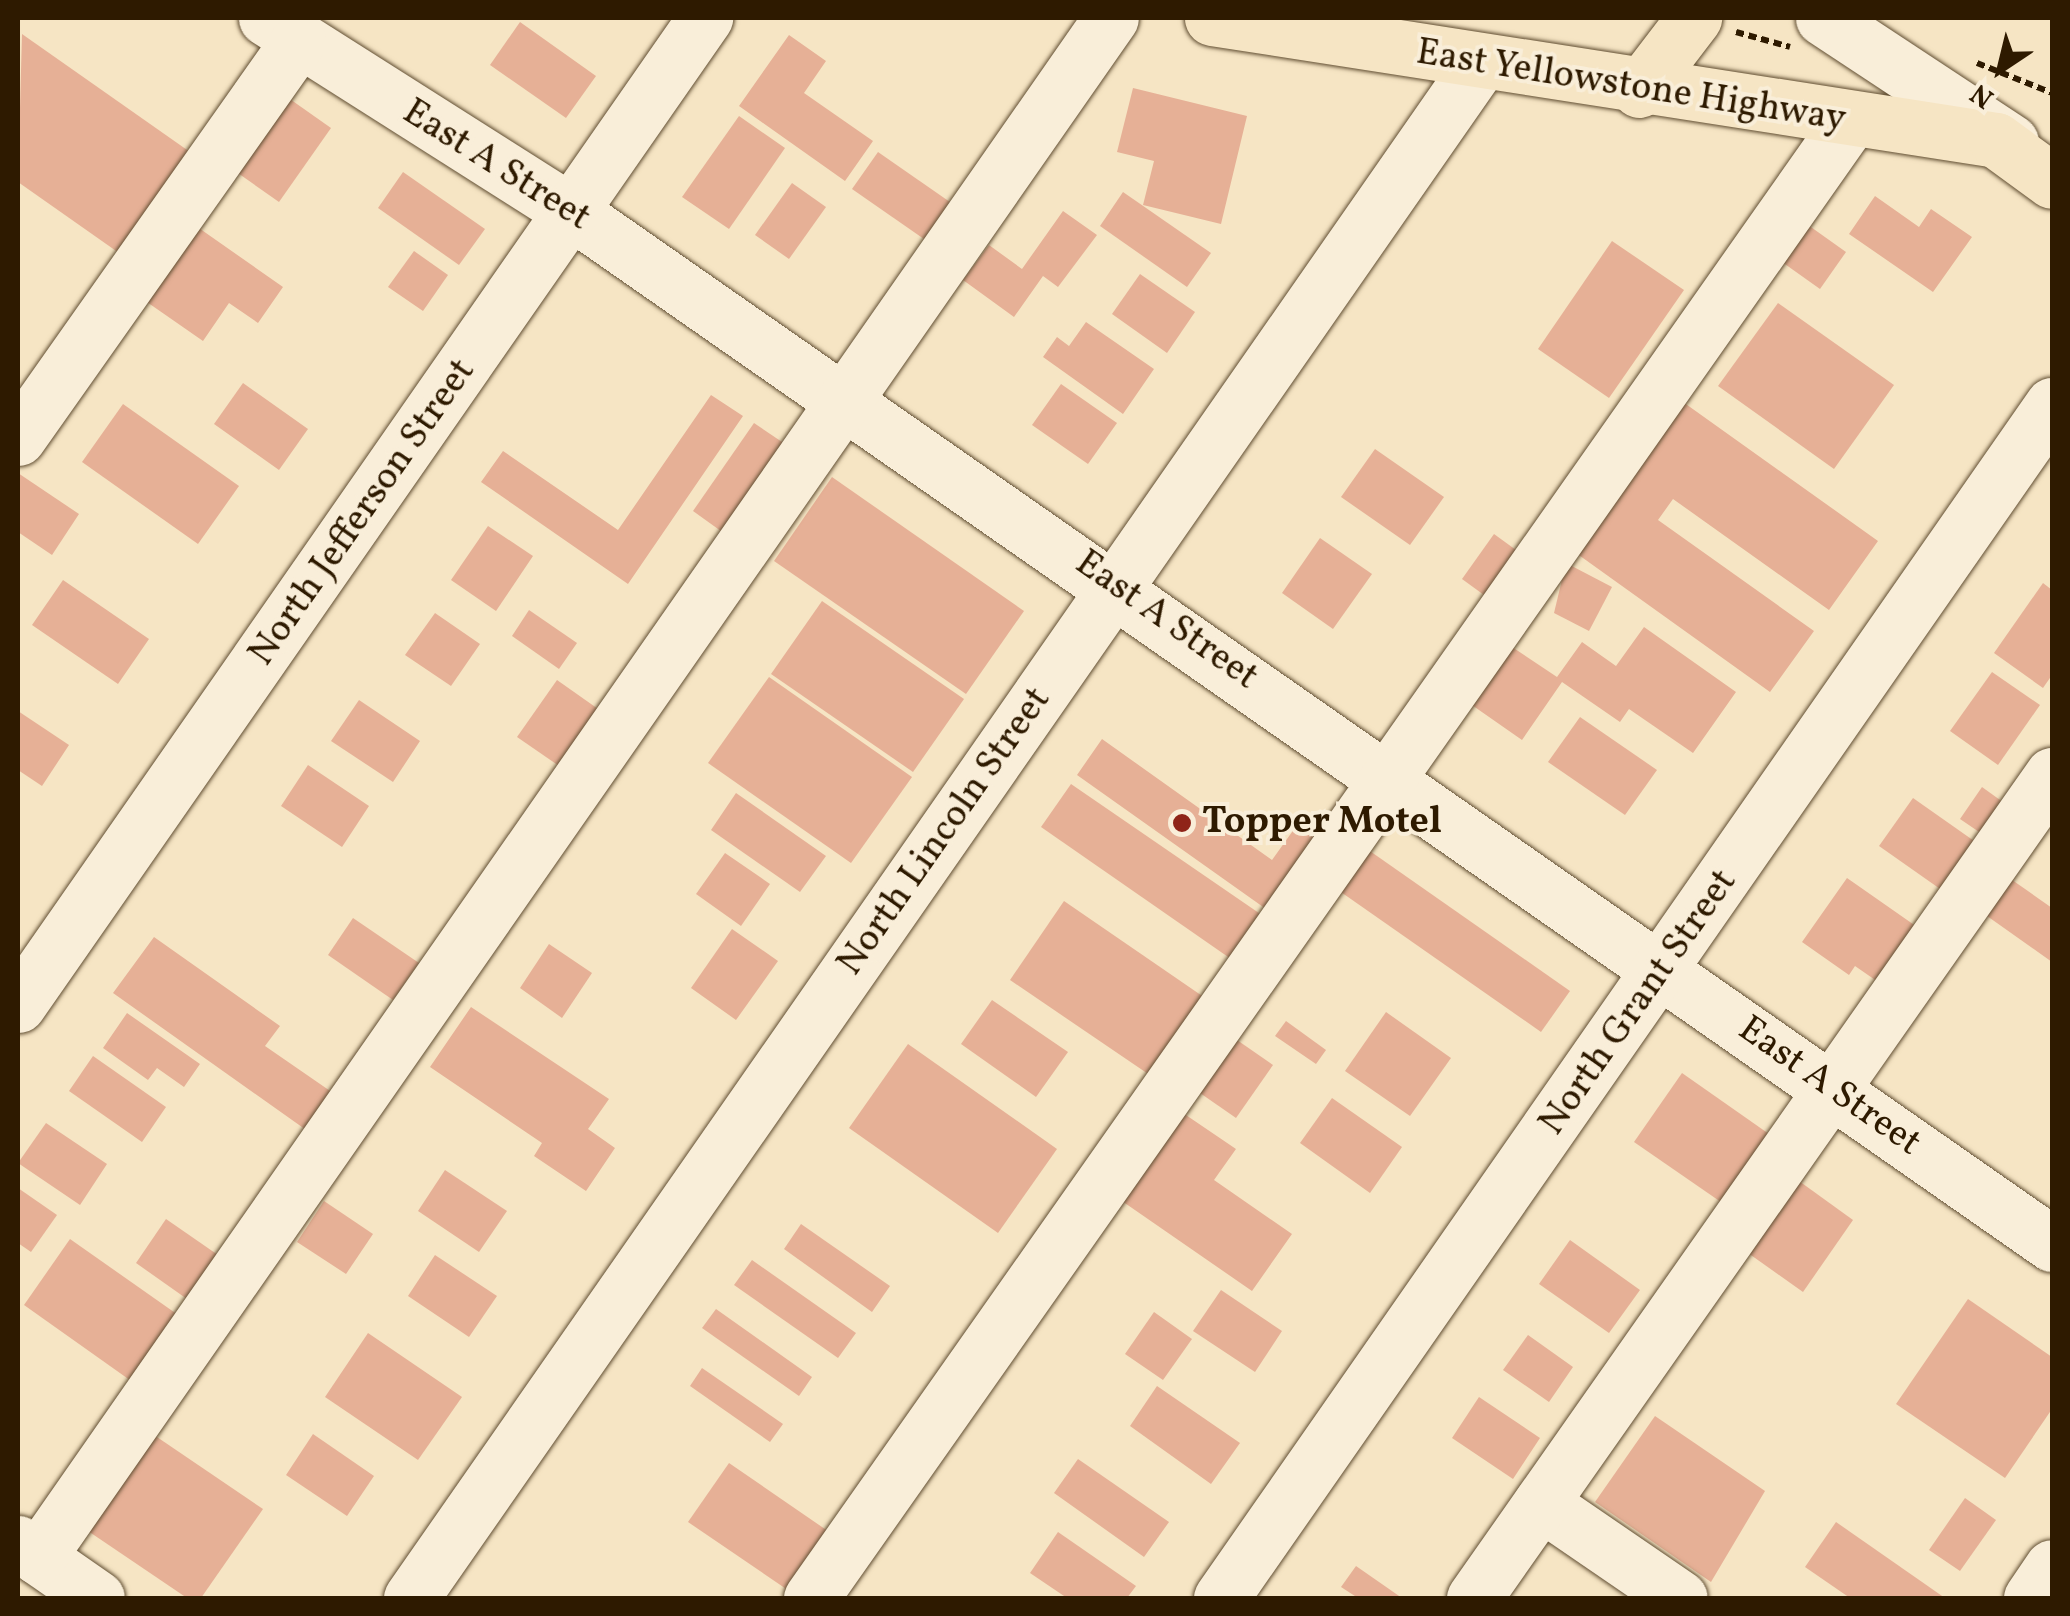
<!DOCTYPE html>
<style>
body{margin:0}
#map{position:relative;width:2070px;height:1616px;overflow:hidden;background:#f6e5c4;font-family:Vollkorn,serif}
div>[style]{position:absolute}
.building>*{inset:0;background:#e6b096}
.path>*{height:6px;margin-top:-3px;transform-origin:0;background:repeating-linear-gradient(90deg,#2e1a00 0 8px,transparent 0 13px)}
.roads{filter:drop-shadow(0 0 2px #604d31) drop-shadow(0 0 2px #604d31)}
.minor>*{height:55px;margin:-27.5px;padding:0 27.5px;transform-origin:27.5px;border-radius:27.5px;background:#f9eed9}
.major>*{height:55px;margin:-27.5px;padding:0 27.5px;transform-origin:27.5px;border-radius:27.5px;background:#f6e5c4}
.dots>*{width:28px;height:28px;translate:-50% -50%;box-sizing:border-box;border:5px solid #f9eed9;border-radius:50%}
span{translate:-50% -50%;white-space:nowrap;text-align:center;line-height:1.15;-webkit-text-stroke:8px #f9eed9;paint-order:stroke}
.street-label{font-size:38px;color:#2e1a00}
.poi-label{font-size:38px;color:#2e1a00;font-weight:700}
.left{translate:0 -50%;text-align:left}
.frame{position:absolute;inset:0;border:20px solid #2e1a00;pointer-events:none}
.north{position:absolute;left:1950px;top:20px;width:100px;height:100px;-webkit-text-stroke:8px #f9eed9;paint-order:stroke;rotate:215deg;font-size:28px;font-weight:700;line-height:40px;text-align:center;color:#2e1a00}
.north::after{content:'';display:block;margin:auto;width:35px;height:45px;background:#2e1a00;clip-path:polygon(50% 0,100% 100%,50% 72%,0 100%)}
</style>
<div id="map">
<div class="building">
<i style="clip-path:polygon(520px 22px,596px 76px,566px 118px,490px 65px)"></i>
<i style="clip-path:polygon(22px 34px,190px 152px,119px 253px,18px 182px)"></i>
<i style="clip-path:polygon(789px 35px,826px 61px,804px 93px,873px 141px,845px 181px,739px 106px)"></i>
<i style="clip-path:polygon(1133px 88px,1247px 116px,1221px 224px,1143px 205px,1154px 161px,1117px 152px)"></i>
<i style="clip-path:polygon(287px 97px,331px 128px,279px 202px,235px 171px)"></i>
<i style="clip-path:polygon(739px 116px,785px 148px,729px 229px,682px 197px)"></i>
<i style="clip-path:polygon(878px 152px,960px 209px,934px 246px,852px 189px)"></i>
<i style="clip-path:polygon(403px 172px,485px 229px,459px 265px,378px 208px)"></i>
<i style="clip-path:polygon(792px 183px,826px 207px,789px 259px,755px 235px)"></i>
<i style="clip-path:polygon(1123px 192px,1211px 253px,1187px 287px,1100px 226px)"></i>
<i style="clip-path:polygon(1875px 196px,1919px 227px,1931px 209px,1972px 237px,1933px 292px,1849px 234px)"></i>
<i style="clip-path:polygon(1063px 211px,1097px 235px,1058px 287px,1043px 276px,1014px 317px,963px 280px,989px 245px,1022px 269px)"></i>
<i style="clip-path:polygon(1808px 225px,1846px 252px,1820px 289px,1782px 262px)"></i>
<i style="clip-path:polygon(196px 226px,283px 287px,258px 323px,229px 303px,203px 341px,144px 300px)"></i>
<i style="clip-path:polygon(1612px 241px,1684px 290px,1609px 398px,1538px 349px)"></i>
<i style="clip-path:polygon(414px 251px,448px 275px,423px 311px,388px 287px)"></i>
<i style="clip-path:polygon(1140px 274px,1195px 312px,1167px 353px,1112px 314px)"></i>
<i style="clip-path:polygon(1778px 303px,1894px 385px,1834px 469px,1718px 386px)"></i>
<i style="clip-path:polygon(1086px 322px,1154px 369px,1123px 414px,1043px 357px,1057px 337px,1069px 346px)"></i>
<i style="clip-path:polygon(243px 383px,308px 429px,279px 470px,214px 424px)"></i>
<i style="clip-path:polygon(1061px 384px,1117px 423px,1088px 464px,1032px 425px)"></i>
<i style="clip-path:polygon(711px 395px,743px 416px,628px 584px,481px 482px,503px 451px,618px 530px)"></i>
<i style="clip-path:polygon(1683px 402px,1878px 541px,1829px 610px,1673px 499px,1658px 520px,1814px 631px,1770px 692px,1576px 553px)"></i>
<i style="clip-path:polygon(123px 404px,239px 486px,198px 544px,82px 462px)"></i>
<i style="clip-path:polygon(754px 423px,794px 450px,732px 539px,693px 511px)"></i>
<i style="clip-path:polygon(1375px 449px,1444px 497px,1410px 545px,1341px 497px)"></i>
<i style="clip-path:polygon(18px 473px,79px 514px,52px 555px,18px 532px)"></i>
<i style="clip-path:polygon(832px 477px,1024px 611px,966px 694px,774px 561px)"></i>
<i style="clip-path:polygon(488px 526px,533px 556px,496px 611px,451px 580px)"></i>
<i style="clip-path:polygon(1494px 534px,1516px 550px,1484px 595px,1462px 579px)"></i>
<i style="clip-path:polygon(1320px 538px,1372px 574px,1333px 629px,1282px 593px)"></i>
<i style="clip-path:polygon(1566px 563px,1612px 587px,1589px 631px,1554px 613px)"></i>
<i style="clip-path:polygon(63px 580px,149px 639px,118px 684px,32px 625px)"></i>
<i style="clip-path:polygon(2043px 583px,2052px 590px,2052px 675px,2043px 688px,1994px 653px)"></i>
<i style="clip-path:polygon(822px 601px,964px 699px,913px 772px,771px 674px)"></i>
<i style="clip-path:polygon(529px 610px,577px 643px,559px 669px,512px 636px)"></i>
<i style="clip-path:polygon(435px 613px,480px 644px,451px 686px,405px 655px)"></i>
<i style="clip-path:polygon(1644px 627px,1736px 692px,1693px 753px,1629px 709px,1620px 722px,1562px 682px,1522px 740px,1469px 703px,1509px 645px,1557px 677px,1582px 642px,1616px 666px)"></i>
<i style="clip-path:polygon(1992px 672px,2040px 705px,1998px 765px,1950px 731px)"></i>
<i style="clip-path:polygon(769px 677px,912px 777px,851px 863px,708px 763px)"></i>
<i style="clip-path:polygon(557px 680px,601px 711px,562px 768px,517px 737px)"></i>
<i style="clip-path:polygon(359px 700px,420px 741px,393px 782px,331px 741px)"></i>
<i style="clip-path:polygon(18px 711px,69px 745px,42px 786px,18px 770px)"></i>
<i style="clip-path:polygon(1580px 717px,1657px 770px,1625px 815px,1548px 762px)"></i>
<i style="clip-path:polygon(1102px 739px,1272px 860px,1307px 811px,1342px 836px,1283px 921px,1077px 775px)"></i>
<i style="clip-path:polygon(308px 765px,369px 806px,342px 847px,281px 806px)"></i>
<i style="clip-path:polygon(1071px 784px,1275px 924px,1244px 968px,1041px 827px)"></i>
<i style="clip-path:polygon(1982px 787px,2007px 805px,1985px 836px,1960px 819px)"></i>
<i style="clip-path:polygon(736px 793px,826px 856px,800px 892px,711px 830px)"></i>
<i style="clip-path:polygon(1913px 798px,1977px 843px,1943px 891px,1879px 846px)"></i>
<i style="clip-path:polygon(1367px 849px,1570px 991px,1541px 1032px,1338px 890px)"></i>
<i style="clip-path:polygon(725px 853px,770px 884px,741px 926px,696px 894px)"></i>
<i style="clip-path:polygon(2005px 875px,2052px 908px,2052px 962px,1980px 911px)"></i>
<i style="clip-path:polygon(1847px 878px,1920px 929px,1881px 984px,1855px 966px,1849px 975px,1802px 942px)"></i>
<i style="clip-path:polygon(1064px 901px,1211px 1002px,1157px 1080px,1010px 980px)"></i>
<i style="clip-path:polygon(353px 918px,419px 963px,393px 1000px,328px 955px)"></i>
<i style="clip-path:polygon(732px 929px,778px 961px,736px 1020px,691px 988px)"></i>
<i style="clip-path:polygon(154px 937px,280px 1026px,265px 1046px,336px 1095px,309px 1132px,113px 993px)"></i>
<i style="clip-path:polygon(549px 944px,592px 973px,562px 1018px,520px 988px)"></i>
<i style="clip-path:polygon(992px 1000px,1068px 1052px,1036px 1097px,961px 1044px)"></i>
<i style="clip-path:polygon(471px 1007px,609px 1099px,588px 1129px,615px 1148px,586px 1191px,534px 1156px,542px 1143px,430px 1067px)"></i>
<i style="clip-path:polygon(1386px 1012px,1451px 1058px,1410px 1116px,1345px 1071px)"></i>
<i style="clip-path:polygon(127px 1013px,200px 1064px,184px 1087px,157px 1068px,148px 1080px,103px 1048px)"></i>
<i style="clip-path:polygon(1286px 1021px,1326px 1050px,1316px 1064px,1275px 1036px)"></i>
<i style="clip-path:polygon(1237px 1040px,1273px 1065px,1236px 1118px,1200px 1093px)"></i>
<i style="clip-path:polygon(908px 1044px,1057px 1149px,998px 1233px,849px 1128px)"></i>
<i style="clip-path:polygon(93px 1056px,166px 1107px,142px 1142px,69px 1091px)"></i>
<i style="clip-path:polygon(1682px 1073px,1779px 1141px,1731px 1209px,1634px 1142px)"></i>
<i style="clip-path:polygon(1332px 1098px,1402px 1147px,1370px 1193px,1300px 1143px)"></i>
<i style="clip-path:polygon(1180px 1111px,1236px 1149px,1214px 1180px,1292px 1234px,1252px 1291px,1119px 1199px)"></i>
<i style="clip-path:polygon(46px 1123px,107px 1164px,80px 1205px,18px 1163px)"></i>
<i style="clip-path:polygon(445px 1170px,507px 1211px,479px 1252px,418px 1211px)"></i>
<i style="clip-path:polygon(1799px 1181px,1853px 1220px,1803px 1292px,1748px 1253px)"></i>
<i style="clip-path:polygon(18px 1188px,57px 1215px,31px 1252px,18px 1243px)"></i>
<i style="clip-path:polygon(324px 1201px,373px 1234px,346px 1274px,297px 1242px)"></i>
<i style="clip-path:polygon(166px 1219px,218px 1255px,187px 1299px,136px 1263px)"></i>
<i style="clip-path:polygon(801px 1224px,890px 1286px,872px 1312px,784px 1249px)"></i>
<i style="clip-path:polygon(70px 1239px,181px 1317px,134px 1383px,24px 1305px)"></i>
<i style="clip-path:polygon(1570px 1240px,1640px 1290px,1609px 1333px,1539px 1284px)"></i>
<i style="clip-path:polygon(435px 1255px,497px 1296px,469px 1337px,408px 1296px)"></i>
<i style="clip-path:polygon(752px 1260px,856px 1333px,838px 1358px,734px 1285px)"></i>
<i style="clip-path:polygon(1221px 1290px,1282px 1331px,1255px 1372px,1193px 1331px)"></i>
<i style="clip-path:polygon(1968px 1299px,2052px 1357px,2052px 1409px,2005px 1478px,1896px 1404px)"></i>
<i style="clip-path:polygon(716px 1309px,812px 1377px,799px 1396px,702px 1328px)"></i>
<i style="clip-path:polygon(1154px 1312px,1192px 1339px,1163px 1380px,1125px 1354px)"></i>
<i style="clip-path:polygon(368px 1333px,462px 1397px,418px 1460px,325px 1397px)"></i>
<i style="clip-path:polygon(1528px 1335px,1573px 1367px,1549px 1402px,1503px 1370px)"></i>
<i style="clip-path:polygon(702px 1368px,783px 1424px,770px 1442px,690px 1386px)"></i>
<i style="clip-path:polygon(1157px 1386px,1240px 1443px,1211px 1484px,1130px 1426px)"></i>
<i style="clip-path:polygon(1479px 1397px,1540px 1438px,1513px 1479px,1452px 1438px)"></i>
<i style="clip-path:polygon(1655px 1416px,1765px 1491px,1711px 1582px,1595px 1502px)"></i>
<i style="clip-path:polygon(313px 1434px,374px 1476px,347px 1516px,286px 1475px)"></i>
<i style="clip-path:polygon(154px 1435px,263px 1509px,201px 1598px,187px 1598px,88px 1531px)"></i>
<i style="clip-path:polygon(1078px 1459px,1169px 1522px,1144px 1557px,1054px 1493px)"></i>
<i style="clip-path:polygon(729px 1463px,838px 1538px,798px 1597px,688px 1522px)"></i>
<i style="clip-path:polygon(1965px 1498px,1996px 1520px,1960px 1571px,1929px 1550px)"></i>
<i style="clip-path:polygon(1836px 1522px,1945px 1598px,1850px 1598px,1805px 1567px)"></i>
<i style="clip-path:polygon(1058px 1532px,1136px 1586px,1127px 1598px,1067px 1598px,1030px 1573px)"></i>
<i style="clip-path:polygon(1356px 1566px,1402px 1598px,1358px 1598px,1341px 1587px)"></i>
</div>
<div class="path">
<i style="left:1736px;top:32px;width:56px;rotate:15.5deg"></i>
<i style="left:1977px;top:63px;width:81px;rotate:21.8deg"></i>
</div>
<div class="roads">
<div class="minor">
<i style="left:266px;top:18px;width:364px;rotate:32.4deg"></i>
<i style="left:573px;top:213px;width:1803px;rotate:34.88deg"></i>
<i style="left:1823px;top:18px;width:225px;rotate:33.4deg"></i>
<i style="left:18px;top:438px;width:486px;rotate:-54.8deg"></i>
<i style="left:18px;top:1005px;width:1203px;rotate:-55.16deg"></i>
<i style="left:1541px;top:1503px;width:168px;rotate:34.4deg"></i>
<i style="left:18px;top:1543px;width:96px;rotate:34.8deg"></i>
<i style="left:38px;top:1557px;width:1876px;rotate:-55.12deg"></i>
<i style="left:411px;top:1598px;width:1867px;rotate:-55.14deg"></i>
<i style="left:811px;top:1598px;width:1806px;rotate:-54.88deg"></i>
<i style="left:1221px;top:1598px;width:1454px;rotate:-55.14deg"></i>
<i style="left:1474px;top:1598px;width:1006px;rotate:-54.92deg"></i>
<i style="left:2031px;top:1598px;width:37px;rotate:-56deg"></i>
</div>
<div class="major">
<i style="left:1212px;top:18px;width:793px;rotate:8.84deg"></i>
<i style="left:1996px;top:140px;width:69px;rotate:36.2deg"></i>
<i style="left:1639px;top:90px;width:91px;rotate:-52.6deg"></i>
</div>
</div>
<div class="dots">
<i style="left:1182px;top:823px;background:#8f2418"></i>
</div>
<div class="street-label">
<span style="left:1631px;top:87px;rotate:9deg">East Yellowstone Highway</span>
<span style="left:496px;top:166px;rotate:32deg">East A Street</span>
<span style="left:363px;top:513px;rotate:-55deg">North Jefferson Street</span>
<span style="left:1166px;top:621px;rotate:35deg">East A Street</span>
<span style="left:945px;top:832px;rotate:-55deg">North Lincoln Street</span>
<span style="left:1639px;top:1003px;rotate:-55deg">North Grant Street</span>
<span style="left:1829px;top:1087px;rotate:35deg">East A Street</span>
</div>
<div class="poi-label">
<span class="left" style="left:1202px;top:823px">Topper Motel</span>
</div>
<div class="frame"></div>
<div class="north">N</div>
</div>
